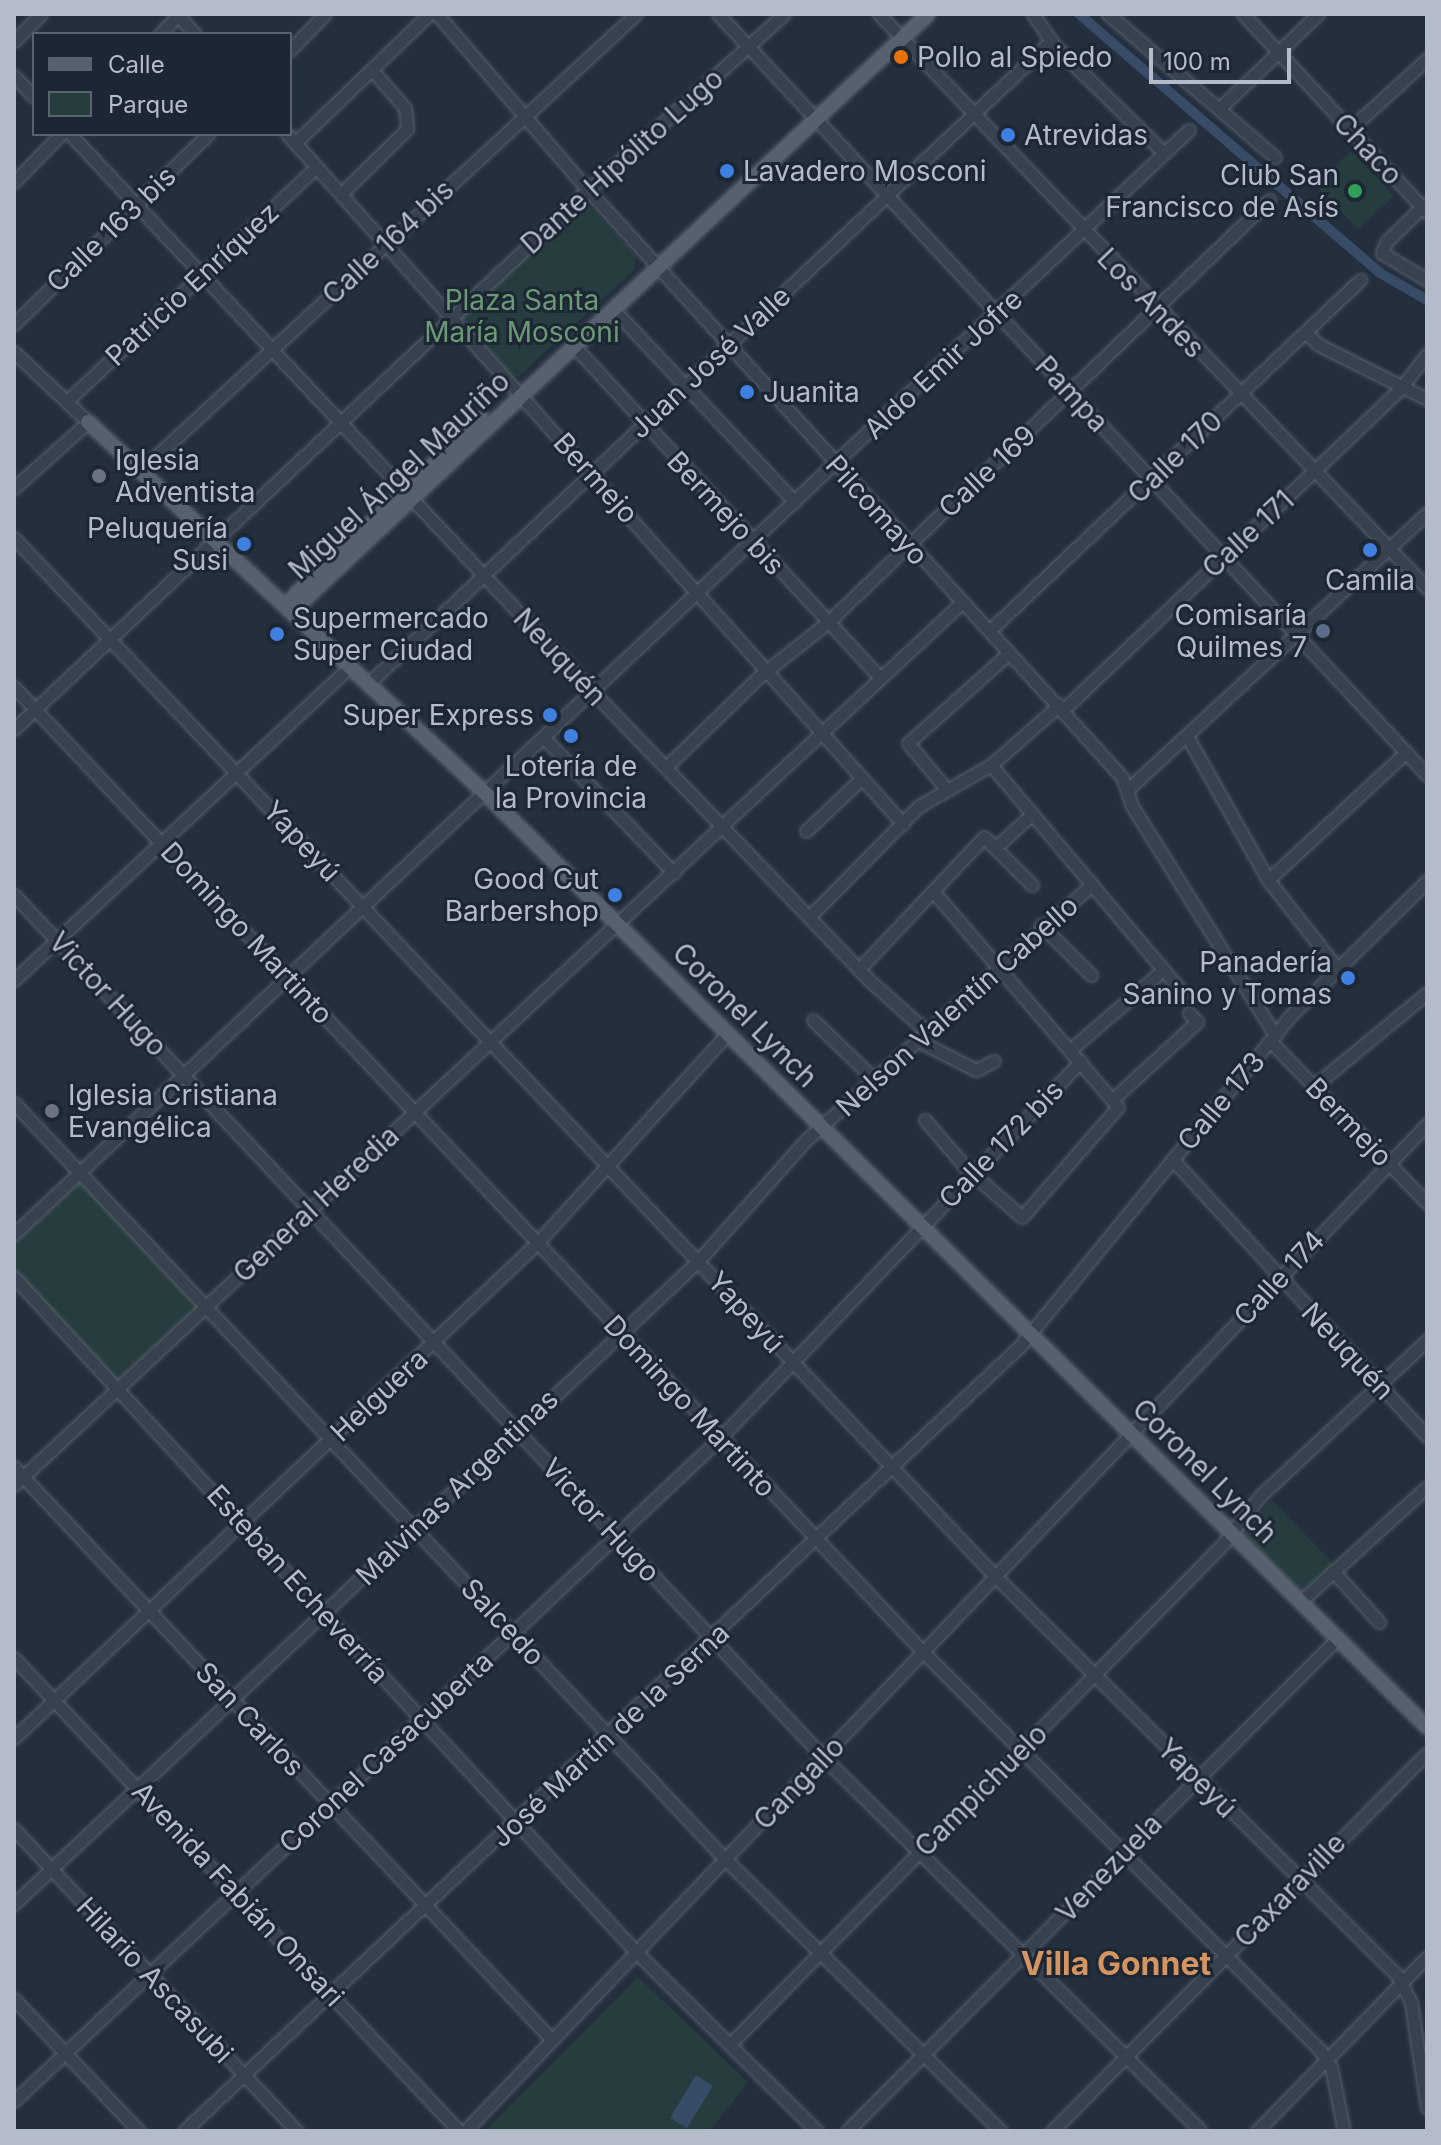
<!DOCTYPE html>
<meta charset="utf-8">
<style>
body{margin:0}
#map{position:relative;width:1441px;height:2145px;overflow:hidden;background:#242f3e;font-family:Inter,sans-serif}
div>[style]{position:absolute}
.green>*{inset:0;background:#263c3f}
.water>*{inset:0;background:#394c67}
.canal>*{height:10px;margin:-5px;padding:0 5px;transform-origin:5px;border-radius:5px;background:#394c67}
.roads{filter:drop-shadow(0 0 2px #565f6c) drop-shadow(0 0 2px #565f6c)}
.minor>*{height:11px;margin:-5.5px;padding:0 5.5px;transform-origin:5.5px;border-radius:5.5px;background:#38414e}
.major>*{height:14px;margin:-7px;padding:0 7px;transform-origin:7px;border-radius:7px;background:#56606e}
.dots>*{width:22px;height:22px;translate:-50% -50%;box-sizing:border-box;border:4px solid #1d2633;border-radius:50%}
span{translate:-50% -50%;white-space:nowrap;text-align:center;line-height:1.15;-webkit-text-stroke:6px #1d2633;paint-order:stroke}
.poi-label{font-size:28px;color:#b4bcc9}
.left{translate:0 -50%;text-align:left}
.right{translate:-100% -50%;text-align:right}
.street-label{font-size:28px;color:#b4bcc9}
.park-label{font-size:28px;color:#6b9a76}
.quarter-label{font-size:32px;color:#d59563;font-weight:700}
.frame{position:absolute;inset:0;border:16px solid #b4bcc9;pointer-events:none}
.legend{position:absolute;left:32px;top:32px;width:260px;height:104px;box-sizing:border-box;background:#1d2633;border:2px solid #59626f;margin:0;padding:10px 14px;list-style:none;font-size:24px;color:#b4bcc9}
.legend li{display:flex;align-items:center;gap:16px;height:40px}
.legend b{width:40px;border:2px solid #59626f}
.scale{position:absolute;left:1149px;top:48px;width:142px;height:36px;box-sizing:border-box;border:4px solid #b4bcc9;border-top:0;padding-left:10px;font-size:24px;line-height:28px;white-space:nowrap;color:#b4bcc9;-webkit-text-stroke:6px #1d2633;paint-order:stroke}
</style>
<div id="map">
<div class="green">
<i style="clip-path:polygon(1351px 151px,1394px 196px,1358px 229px,1315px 185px)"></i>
<i style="clip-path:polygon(586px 203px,636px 255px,635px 269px,519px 376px,512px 377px,460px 316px)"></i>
<i style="clip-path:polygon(80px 1173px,205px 1308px,117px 1389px,14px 1277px,14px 1234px)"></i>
<i style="clip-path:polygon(1272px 1500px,1334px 1564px,1303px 1591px,1238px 1533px)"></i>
<i style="clip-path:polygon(638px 1977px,748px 2082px,710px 2131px,485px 2131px)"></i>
</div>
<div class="water">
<i style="clip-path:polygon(696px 2075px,713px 2086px,687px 2128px,670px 2118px)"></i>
</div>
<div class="canal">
<i style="left:1079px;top:14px;width:397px;rotate:40.7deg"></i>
<i style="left:1380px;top:273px;width:54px;rotate:29.9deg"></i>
</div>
<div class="roads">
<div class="minor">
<i style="left:177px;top:14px;width:27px;rotate:48deg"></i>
<i style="left:437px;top:14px;width:232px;rotate:49.4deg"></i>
<i style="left:588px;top:190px;width:794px;rotate:47.71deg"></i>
<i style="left:1122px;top:777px;width:31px;rotate:71deg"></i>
<i style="left:1132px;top:806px;width:270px;rotate:58deg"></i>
<i style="left:718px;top:14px;width:1040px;rotate:47.03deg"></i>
<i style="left:879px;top:14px;width:794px;rotate:46.33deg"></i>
<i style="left:1033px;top:14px;width:37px;rotate:56deg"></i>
<i style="left:1054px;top:45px;width:154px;rotate:44.5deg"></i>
<i style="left:1108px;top:14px;width:220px;rotate:40.6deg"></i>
<i style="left:1243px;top:14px;width:271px;rotate:47.2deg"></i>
<i style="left:160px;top:34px;width:28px;rotate:-46deg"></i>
<i style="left:14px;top:41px;width:38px;rotate:-45deg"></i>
<i style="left:290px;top:50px;width:50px;rotate:-45.8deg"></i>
<i style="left:14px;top:76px;width:29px;rotate:46deg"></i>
<i style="left:1220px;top:108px;width:136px;rotate:-43.8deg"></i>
<i style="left:1350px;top:129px;width:104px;rotate:-42.3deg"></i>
<i style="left:70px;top:134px;width:765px;rotate:46.85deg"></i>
<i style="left:593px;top:692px;width:399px;rotate:46.2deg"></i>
<i style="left:869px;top:980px;width:76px;rotate:41.8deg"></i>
<i style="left:287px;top:134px;width:925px;rotate:48.24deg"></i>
<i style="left:295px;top:143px;width:186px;rotate:-43.9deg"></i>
<i style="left:14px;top:182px;width:67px;rotate:-45.6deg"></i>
<i style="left:341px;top:194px;width:93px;rotate:-44.6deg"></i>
<i style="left:407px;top:129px;width:21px;rotate:-95deg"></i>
<i style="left:405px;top:108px;width:50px;rotate:-131deg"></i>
<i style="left:1425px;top:204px;width:54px;rotate:135.7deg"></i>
<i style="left:1386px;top:242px;width:12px;rotate:110deg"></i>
<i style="left:1382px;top:253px;width:52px;rotate:31deg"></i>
<i style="left:613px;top:309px;width:265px;rotate:46.7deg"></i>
<i style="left:14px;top:324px;width:272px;rotate:-44.4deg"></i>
<i style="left:1305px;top:332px;width:19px;rotate:43deg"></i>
<i style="left:1319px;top:345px;width:121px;rotate:26.6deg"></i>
<i style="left:574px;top:346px;width:452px;rotate:47.3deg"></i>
<i style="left:14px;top:352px;width:102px;rotate:43.4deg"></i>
<i style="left:88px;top:422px;width:99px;rotate:138.3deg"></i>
<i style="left:67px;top:401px;width:342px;rotate:-43.2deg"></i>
<i style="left:141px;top:470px;width:673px;rotate:-42.65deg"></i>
<i style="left:14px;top:538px;width:1430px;rotate:46.62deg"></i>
<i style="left:996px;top:1577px;width:565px;rotate:44.78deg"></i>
<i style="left:1397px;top:1975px;width:31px;rotate:63deg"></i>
<i style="left:1411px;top:2003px;width:106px;rotate:81.3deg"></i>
<i style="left:989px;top:631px;width:511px;rotate:-43.41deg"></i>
<i style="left:369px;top:683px;width:937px;rotate:-43.27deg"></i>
<i style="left:14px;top:687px;width:1326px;rotate:46.71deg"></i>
<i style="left:923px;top:1652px;width:562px;rotate:45.07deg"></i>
<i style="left:1320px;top:2050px;width:20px;rotate:57deg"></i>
<i style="left:1331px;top:2067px;width:65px;rotate:78.5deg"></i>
<i style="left:1063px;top:710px;width:465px;rotate:-43.6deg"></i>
<i style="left:1400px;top:389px;width:44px;rotate:-52.4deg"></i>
<i style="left:14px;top:729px;width:787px;rotate:-43.2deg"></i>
<i style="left:588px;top:190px;width:263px;rotate:-41.9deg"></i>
<i style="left:1188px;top:738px;width:163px;rotate:60.6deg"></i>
<i style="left:1268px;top:880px;width:112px;rotate:51.9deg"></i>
<i style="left:545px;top:739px;width:186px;rotate:46.1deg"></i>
<i style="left:991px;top:765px;width:298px;rotate:49.9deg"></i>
<i style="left:666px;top:767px;width:132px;rotate:-44.1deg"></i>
<i style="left:761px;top:675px;width:84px;rotate:-38.2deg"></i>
<i style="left:827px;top:623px;width:612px;rotate:-43.74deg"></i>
<i style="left:947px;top:790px;width:61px;rotate:-129.7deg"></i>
<i style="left:908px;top:743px;width:135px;rotate:-41.7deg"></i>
<i style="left:1127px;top:790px;width:408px;rotate:-42.7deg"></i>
<i style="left:806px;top:831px;width:77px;rotate:-43.4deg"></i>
<i style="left:996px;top:847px;width:47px;rotate:-42.4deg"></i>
<i style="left:1268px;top:880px;width:188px;rotate:-42.8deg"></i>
<i style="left:14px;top:895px;width:1184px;rotate:46.81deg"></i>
<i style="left:824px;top:1758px;width:530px;rotate:44.69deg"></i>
<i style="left:810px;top:916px;width:155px;rotate:-45.3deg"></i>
<i style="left:919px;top:806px;width:83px;rotate:-29.7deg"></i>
<i style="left:991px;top:765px;width:91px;rotate:-41.4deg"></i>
<i style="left:1041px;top:925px;width:71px;rotate:45deg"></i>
<i style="left:860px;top:968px;width:180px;rotate:-46.6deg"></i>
<i style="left:984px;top:837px;width:68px;rotate:45deg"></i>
<i style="left:14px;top:980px;width:461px;rotate:-43deg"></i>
<i style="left:813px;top:1020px;width:89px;rotate:44.1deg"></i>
<i style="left:919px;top:1041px;width:64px;rotate:27deg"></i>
<i style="left:976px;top:1070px;width:20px;rotate:-27deg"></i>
<i style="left:1270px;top:1041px;width:226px;rotate:45.9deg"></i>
<i style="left:1071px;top:1049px;width:121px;rotate:-40.7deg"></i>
<i style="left:1314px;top:1086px;width:146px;rotate:-39.5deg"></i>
<i style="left:1114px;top:1098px;width:113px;rotate:-42.5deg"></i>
<i style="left:1197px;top:1022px;width:12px;rotate:-132deg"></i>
<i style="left:14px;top:1103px;width:1038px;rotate:46.76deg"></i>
<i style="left:725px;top:1859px;width:388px;rotate:44.6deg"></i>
<i style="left:925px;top:1120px;width:65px;rotate:49.4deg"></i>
<i style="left:967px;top:1169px;width:73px;rotate:41.1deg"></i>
<i style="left:1022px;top:1217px;width:146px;rotate:-48.9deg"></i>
<i style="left:1118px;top:1107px;width:283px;rotate:-130.6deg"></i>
<i style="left:1172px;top:1159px;width:377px;rotate:47.4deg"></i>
<i style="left:14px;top:1234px;width:1612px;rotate:-43.22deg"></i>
<i style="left:14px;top:1277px;width:918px;rotate:47.34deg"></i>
<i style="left:636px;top:1952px;width:255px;rotate:44.7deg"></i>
<i style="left:14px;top:1467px;width:786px;rotate:46.8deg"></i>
<i style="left:14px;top:1485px;width:1294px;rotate:-42.96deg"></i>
<i style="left:1333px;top:1571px;width:69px;rotate:48deg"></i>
<i style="left:1300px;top:1602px;width:171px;rotate:-42.2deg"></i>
<i style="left:14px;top:1658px;width:649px;rotate:46.75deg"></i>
<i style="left:14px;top:1738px;width:719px;rotate:-43.42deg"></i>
<i style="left:536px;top:1244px;width:282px;rotate:-47.7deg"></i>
<i style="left:14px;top:1829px;width:414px;rotate:46.9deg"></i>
<i style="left:14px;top:1904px;width:940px;rotate:-43.23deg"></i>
<i style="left:699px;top:1260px;width:161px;rotate:-48.3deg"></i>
<i style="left:806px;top:1140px;width:384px;rotate:-41.8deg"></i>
<i style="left:14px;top:1999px;width:182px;rotate:46.6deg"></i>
<i style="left:730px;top:2044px;width:702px;rotate:-45.4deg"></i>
<i style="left:1223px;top:1544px;width:61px;rotate:-52.4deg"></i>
<i style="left:1260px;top:1496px;width:229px;rotate:-43deg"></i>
<i style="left:14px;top:2101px;width:967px;rotate:-43.2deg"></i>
<i style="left:719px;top:1439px;width:523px;rotate:-46.24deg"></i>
<i style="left:184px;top:2131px;width:1147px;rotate:-43.2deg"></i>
<i style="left:1020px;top:1346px;width:425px;rotate:-50.7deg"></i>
<i style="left:1289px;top:1017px;width:194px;rotate:-44.6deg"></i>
<i style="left:465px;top:2131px;width:1393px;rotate:-46.31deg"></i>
<i style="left:847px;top:2131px;width:694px;rotate:-45.12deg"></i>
<i style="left:1052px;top:2131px;width:532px;rotate:-45.23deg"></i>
<i style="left:1257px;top:2131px;width:243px;rotate:-45.7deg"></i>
</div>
<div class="major">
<i style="left:88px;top:422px;width:543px;rotate:43.06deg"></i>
<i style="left:485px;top:793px;width:1327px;rotate:44.76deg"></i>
<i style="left:288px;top:607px;width:15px;rotate:-58deg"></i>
<i style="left:296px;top:594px;width:255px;rotate:-43.3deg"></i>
<i style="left:288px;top:608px;width:17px;rotate:-25deg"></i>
<i style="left:303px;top:601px;width:857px;rotate:-43.2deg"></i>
</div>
</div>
<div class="dots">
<i style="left:901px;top:57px;background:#e8710a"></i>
<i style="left:1008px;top:135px;background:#3f7fe0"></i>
<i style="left:727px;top:171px;background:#3f7fe0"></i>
<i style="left:1355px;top:191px;background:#2e9e5b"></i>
<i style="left:747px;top:392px;background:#3f7fe0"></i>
<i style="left:99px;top:476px;background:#6b7280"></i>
<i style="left:244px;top:544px;background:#3f7fe0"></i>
<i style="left:1370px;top:550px;background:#3f7fe0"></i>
<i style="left:1323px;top:631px;background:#5c6f8a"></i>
<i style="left:277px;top:634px;background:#3f7fe0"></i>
<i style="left:550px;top:715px;background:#3f7fe0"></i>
<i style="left:571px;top:736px;background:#3f7fe0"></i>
<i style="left:615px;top:895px;background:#3f7fe0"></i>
<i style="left:1348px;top:978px;background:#3f7fe0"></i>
<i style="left:52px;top:1111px;background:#6b7280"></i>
</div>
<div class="poi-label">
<span class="left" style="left:917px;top:57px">Pollo al Spiedo</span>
<span class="left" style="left:1024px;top:135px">Atrevidas</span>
<span class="left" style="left:743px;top:171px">Lavadero Mosconi</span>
<span class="right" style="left:1339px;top:191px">Club San<br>Francisco de Asís</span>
<span class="left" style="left:763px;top:392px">Juanita</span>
<span class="left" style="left:115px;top:476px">Iglesia<br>Adventista</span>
<span class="right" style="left:228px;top:544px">Peluquería<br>Susi</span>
<span style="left:1370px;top:580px">Camila</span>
<span class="right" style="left:1307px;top:631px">Comisaría<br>Quilmes 7</span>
<span class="left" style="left:293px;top:634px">Supermercado<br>Super Ciudad</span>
<span class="right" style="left:534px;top:715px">Super Express</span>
<span style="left:571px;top:782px">Lotería de<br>la Provincia</span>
<span class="right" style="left:599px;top:895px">Good Cut<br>Barbershop</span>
<span class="right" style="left:1332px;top:978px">Panadería<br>Sanino y Tomas</span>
<span class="left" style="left:68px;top:1111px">Iglesia Cristiana<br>Evangélica</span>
</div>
<div class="street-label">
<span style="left:1368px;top:149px;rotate:47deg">Chaco</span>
<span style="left:622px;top:161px;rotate:-42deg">Dante Hipólito Lugo</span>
<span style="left:111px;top:229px;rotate:-44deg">Calle 163 bis</span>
<span style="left:388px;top:242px;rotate:-43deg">Calle 164 bis</span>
<span style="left:192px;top:284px;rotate:-43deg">Patricio Enríquez</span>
<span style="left:1151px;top:303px;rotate:46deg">Los Andes</span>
<span style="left:710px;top:362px;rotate:-43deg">Juan José Valle</span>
<span style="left:943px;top:364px;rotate:-43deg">Aldo Emir Jofre</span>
<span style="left:1072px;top:394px;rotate:47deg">Pampa</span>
<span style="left:1175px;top:457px;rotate:-44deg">Calle 170</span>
<span style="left:987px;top:471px;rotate:-43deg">Calle 169</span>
<span style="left:399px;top:475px;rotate:-43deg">Miguel Ángel Mauriño</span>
<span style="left:596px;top:478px;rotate:48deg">Bermejo</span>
<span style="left:877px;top:510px;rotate:48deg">Pilcomayo</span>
<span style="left:726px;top:513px;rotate:47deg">Bermejo bis</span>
<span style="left:1248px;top:534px;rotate:-43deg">Calle 171</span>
<span style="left:560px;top:657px;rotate:47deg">Neuquén</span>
<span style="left:302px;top:841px;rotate:47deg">Yapeyú</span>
<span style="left:247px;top:933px;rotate:47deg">Domingo Martinto</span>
<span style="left:108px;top:994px;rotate:47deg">Victor Hugo</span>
<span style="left:957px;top:1006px;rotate:-42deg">Nelson Valentín Cabello</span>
<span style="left:745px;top:1015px;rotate:45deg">Coronel Lynch</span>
<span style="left:1221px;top:1101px;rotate:-50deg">Calle 173</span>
<span style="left:1349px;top:1122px;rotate:46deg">Bermejo</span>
<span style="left:1001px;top:1144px;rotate:-46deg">Calle 172 bis</span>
<span style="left:316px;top:1204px;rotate:-43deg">General Heredia</span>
<span style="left:1279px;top:1278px;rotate:-47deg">Calle 174</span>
<span style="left:746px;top:1312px;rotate:48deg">Yapeyú</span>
<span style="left:1348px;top:1351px;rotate:47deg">Neuquén</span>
<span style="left:379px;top:1395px;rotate:-43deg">Helguera</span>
<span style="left:690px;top:1406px;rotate:47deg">Domingo Martinto</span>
<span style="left:1205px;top:1471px;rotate:45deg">Coronel Lynch</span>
<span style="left:457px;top:1487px;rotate:-44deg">Malvinas Argentinas</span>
<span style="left:601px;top:1520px;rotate:47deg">Victor Hugo</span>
<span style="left:298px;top:1584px;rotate:48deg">Esteban Echeverría</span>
<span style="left:503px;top:1622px;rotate:47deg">Salcedo</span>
<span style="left:250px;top:1719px;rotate:47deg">San Carlos</span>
<span style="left:610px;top:1735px;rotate:-43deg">José Martín de la Serna</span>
<span style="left:386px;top:1752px;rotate:-43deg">Coronel Casacuberta</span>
<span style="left:1197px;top:1778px;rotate:45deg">Yapeyú</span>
<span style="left:799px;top:1783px;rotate:-46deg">Cangallo</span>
<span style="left:981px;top:1790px;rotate:-45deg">Campichuelo</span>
<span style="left:1109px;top:1868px;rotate:-46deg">Venezuela</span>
<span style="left:1290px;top:1890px;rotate:-46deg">Caxaraville</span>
<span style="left:238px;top:1894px;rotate:47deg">Avenida Fabián Onsari</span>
<span style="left:155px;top:1980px;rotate:47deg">Hilario Ascasubi</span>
</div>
<div class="park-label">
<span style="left:522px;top:316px">Plaza Santa<br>María Mosconi</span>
</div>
<div class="quarter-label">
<span style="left:1116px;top:1964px">Villa Gonnet</span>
</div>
<div class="frame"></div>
<ul class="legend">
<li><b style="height:10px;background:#56606e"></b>Calle</li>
<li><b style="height:22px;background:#263c3f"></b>Parque</li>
</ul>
<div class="scale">100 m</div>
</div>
